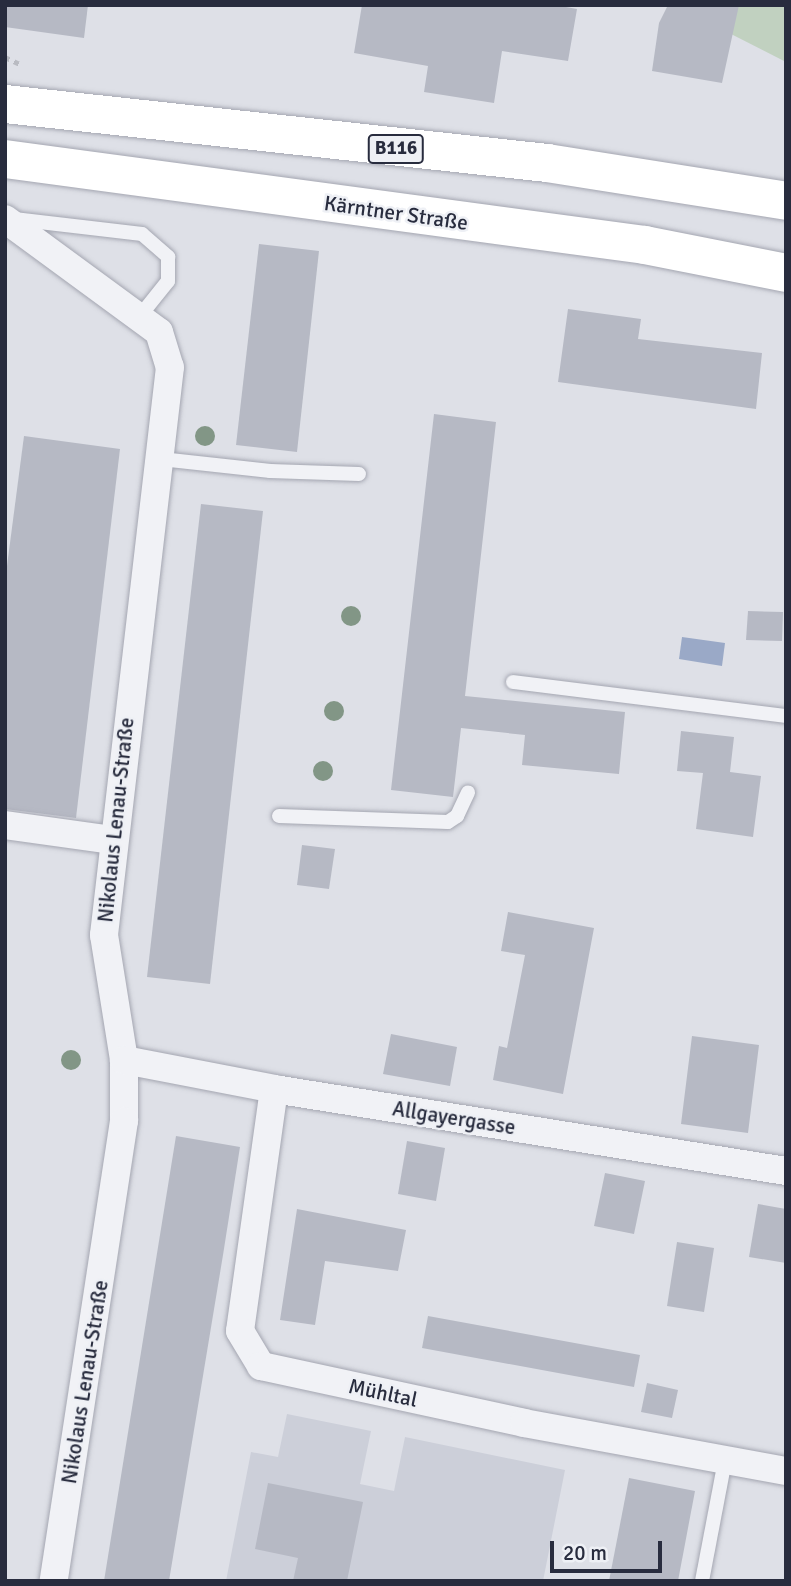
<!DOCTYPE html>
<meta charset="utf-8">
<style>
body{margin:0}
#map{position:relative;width:791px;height:1586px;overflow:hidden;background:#dee0e7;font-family:Signika,sans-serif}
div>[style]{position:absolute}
.built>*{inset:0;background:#cccfd9}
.green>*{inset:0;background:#c1d1c0}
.water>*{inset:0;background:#9aa9c7}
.building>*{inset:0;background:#b6b9c4}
.path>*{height:4.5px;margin-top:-2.25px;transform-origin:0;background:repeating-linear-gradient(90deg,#b9bbc2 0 5px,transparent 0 10px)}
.roads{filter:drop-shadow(0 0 2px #a4a6b1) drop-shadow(0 0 2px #a4a6b1)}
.service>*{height:14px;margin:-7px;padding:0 7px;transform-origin:7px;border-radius:7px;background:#f1f2f6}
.minor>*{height:28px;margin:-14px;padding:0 14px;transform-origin:14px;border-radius:14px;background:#f1f2f6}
.primary>*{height:38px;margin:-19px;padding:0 19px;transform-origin:19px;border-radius:19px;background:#fff}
.trees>*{width:20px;height:20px;margin:-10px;border-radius:50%;background:#829686}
span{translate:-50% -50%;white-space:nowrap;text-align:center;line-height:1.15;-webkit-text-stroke:5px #eef0f5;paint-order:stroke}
.shield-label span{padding:2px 5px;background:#eef0f5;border:2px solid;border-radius:5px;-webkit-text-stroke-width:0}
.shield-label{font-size:19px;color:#282c3e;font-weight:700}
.street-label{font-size:21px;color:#282c3e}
.frame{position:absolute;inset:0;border:7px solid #282c3e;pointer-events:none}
.scale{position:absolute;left:550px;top:1541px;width:112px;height:32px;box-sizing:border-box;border:4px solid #282c3e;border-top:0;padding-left:9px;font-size:21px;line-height:24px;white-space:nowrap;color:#282c3e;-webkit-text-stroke:5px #eef0f5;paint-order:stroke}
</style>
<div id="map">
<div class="built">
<i style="clip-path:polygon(287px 1414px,371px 1431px,360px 1484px,394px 1491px,405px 1437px,565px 1470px,543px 1581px,226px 1581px,251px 1452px,278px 1457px)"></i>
</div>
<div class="green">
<i style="clip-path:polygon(676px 5px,786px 5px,786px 62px,733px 35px)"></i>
</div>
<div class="water">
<i style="clip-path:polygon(682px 637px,725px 643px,722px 666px,679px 659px)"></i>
</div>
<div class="building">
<i style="clip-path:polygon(5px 5px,88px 5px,84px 38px,5px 27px)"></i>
<i style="clip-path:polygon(362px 5px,555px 5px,577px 9px,568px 61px,502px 51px,494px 103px,424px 92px,428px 66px,354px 53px)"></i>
<i style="clip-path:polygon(668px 5px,739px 5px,722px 83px,652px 71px,659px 23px)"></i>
<i style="clip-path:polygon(259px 244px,319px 251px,297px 452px,236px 445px)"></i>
<i style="clip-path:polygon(568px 309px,641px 319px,638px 339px,762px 353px,756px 409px,558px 382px)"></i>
<i style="clip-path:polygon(434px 414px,496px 422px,465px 696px,625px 712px,619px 774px,522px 765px,525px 735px,461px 728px,453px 797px,391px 790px)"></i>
<i style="clip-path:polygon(24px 436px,120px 449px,76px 818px,5px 809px,5px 581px)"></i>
<i style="clip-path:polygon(201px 504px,263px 511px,210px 984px,147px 977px)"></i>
<i style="clip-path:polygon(748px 611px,783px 612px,782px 641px,746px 640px)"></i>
<i style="clip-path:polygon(681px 731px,734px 737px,730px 772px,761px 776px,753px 837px,696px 829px,703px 773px,677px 771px)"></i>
<i style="clip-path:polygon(302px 845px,335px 849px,329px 889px,297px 885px)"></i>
<i style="clip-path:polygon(508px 912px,594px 928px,563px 1094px,493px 1080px,499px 1046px,507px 1048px,525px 955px,501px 951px)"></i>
<i style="clip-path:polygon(391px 1034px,457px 1047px,450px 1086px,383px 1074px)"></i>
<i style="clip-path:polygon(692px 1036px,759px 1045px,748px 1133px,681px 1124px)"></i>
<i style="clip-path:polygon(176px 1136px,240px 1147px,223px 1255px,169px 1581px,104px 1581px)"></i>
<i style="clip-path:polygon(407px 1141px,445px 1148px,436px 1201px,398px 1194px)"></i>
<i style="clip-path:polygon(605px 1173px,645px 1181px,634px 1234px,594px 1226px)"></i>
<i style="clip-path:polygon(758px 1204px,786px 1209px,786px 1263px,749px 1257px)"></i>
<i style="clip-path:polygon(297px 1209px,406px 1230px,398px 1271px,325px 1261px,315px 1325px,280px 1320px)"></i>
<i style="clip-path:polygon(677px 1242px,714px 1248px,704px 1312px,667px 1306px)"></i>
<i style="clip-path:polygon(428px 1316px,640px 1355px,634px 1387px,422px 1348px)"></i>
<i style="clip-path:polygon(647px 1383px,678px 1390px,672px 1418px,641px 1412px)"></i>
<i style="clip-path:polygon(629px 1478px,695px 1491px,678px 1581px,609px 1581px)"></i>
<i style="clip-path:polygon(268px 1483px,363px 1502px,347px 1581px,293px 1581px,298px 1558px,255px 1549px)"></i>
</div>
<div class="path">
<i style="left:5px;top:57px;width:17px;rotate:25deg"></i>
</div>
<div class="roads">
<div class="service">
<i style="left:14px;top:219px;width:129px;rotate:6.7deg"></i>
<i style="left:142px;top:234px;width:35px;rotate:41deg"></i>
<i style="left:168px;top:257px;width:24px;rotate:90deg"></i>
<i style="left:168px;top:281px;width:45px;rotate:128.7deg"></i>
<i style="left:161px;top:459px;width:110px;rotate:6.3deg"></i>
<i style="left:270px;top:471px;width:89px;rotate:1.9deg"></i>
<i style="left:513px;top:682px;width:275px;rotate:7.1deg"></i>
<i style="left:279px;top:816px;width:169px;rotate:2deg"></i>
<i style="left:448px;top:822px;width:11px;rotate:-34deg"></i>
<i style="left:457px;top:816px;width:26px;rotate:-65deg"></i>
<i style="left:702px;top:1581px;width:123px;rotate:-79.2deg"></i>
</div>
<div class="minor">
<i style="left:5px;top:219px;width:191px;rotate:36.3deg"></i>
<i style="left:159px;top:332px;width:37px;rotate:73deg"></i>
<i style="left:170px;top:367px;width:572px;rotate:96.63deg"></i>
<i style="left:104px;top:935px;width:127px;rotate:80.9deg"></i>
<i style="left:124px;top:1060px;width:61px;rotate:90deg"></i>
<i style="left:124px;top:1121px;width:465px;rotate:98.7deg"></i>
<i style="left:5px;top:825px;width:108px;rotate:8deg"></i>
<i style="left:124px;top:1060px;width:153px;rotate:10.9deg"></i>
<i style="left:274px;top:1089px;width:519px;rotate:9.1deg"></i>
<i style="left:274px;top:1089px;width:244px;rotate:98deg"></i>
<i style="left:240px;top:1331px;width:41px;rotate:59deg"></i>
<i style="left:261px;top:1366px;width:269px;rotate:12.2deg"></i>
<i style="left:524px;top:1423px;width:266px;rotate:10.4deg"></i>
</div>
<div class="primary">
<i style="left:5px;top:104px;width:545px;rotate:6.21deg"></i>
<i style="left:547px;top:163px;width:242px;rotate:9deg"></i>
<i style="left:5px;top:159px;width:646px;rotate:7.65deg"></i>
<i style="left:645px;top:245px;width:144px;rotate:11.2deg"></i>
</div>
</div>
<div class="trees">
<i style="left:205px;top:436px"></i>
<i style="left:351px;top:616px"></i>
<i style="left:334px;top:711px"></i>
<i style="left:323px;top:771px"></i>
<i style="left:71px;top:1060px"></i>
</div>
<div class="shield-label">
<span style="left:396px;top:149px">B116</span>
</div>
<div class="street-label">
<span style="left:396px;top:213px;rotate:8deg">Kärntner Straße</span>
<span style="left:116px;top:820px;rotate:-84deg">Nikolaus Lenau-Straße</span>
<span style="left:454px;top:1118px;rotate:9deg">Allgayergasse</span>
<span style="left:85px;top:1382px;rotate:-81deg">Nikolaus Lenau-Straße</span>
<span style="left:383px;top:1393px;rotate:12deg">Mühltal</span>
</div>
<div class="frame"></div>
<div class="scale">20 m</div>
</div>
